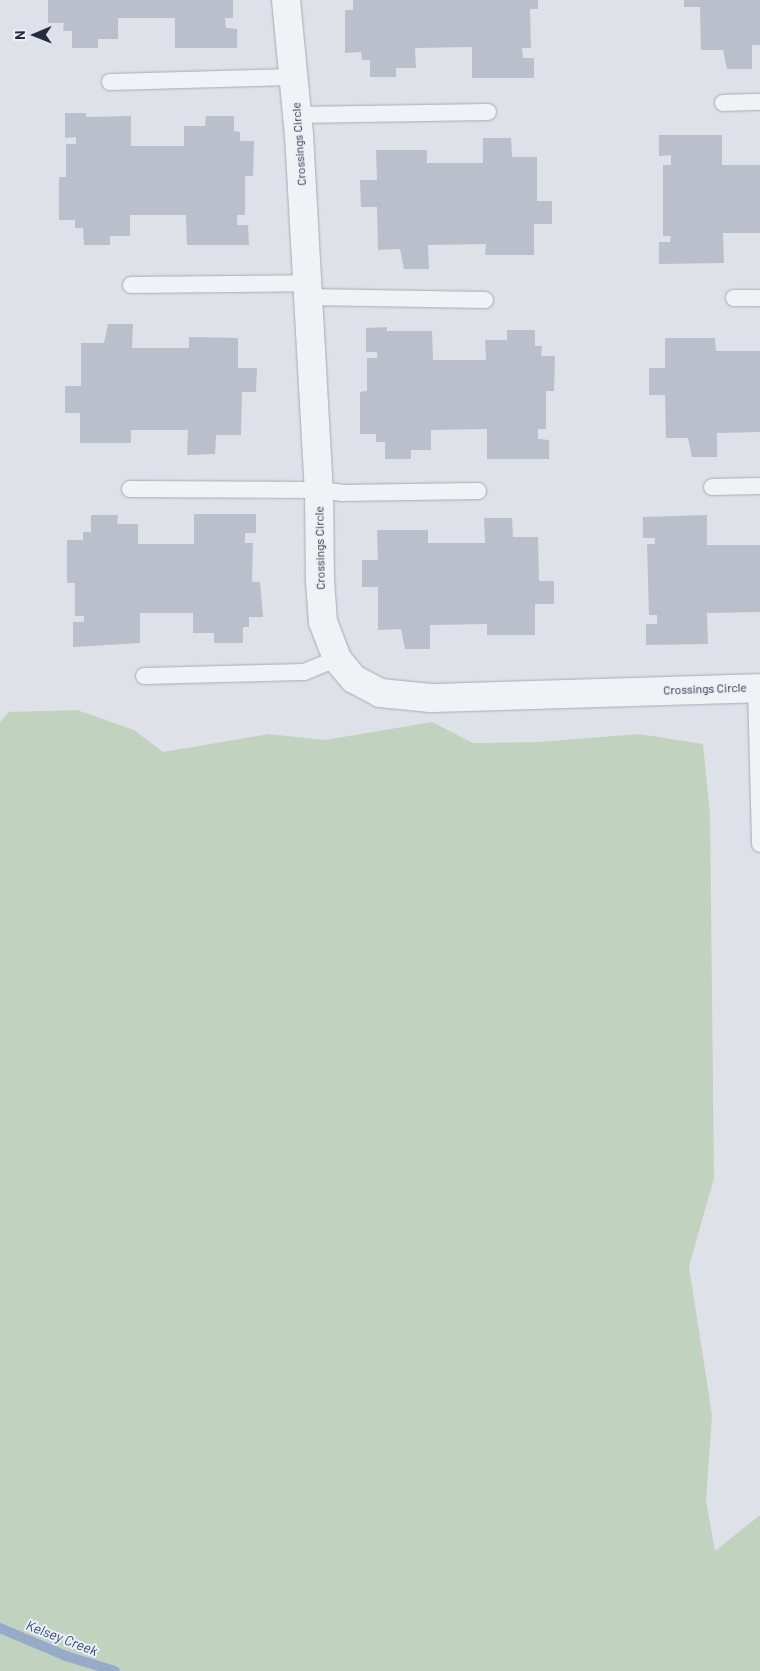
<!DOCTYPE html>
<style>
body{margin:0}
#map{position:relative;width:760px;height:1671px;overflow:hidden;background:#dee1e8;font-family:Barlow,sans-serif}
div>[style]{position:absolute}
.green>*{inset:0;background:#c1d3be}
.stream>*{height:10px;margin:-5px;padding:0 5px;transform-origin:5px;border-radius:5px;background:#96aaca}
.building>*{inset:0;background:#bbbfcb}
.roads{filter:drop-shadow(0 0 1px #a7abb6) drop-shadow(0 0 1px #a7abb6)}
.service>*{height:16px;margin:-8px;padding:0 8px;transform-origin:8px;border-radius:8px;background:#f1f2f6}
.minor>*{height:28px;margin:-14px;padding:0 14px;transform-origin:14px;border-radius:14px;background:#f1f2f6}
span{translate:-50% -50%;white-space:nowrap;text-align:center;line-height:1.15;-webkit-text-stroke:4px #edf0f6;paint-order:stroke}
.street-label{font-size:12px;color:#262c40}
.water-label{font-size:14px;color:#2e4676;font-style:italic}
.north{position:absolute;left:10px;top:10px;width:50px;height:50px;-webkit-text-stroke:4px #edf0f6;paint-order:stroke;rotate:269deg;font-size:14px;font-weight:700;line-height:20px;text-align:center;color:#262c40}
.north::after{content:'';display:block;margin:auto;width:18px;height:22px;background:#262c40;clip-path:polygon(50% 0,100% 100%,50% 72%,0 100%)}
</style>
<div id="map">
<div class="green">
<i style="clip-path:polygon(77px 710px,134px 730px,163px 752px,269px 734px,325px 740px,432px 722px,473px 743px,539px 742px,639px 734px,703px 744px,710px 814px,714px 1178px,689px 1266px,712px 1415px,706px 1501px,715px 1551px,760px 1515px,760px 1671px,0 1671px,0 722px,9px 712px)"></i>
</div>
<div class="stream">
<i style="left:0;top:1628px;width:72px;rotate:23deg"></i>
<i style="left:66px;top:1656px;width:51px;rotate:17deg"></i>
</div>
<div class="building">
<i style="clip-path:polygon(48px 0,233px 0,233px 18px,225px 18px,226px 28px,237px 29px,237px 48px,175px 48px,175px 18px,118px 18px,118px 39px,98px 39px,98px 48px,72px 48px,72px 31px,63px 31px,64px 23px,48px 23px)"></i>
<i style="clip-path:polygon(353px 0,538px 0,538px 9px,530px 9px,531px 48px,522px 48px,523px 58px,534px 58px,534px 78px,472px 78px,472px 47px,415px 48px,416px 68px,396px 68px,396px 77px,370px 77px,370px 60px,362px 60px,361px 52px,345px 53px,345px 10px,353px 10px)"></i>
<i style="clip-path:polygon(684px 0,760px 0,760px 45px,752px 45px,752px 69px,727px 69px,723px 50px,701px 50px,700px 7px,684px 7px)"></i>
<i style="clip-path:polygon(65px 113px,86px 113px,86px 117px,131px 116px,131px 146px,184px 146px,184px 126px,205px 126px,206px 116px,234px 116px,234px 131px,240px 132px,240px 141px,254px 141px,253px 176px,245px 176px,245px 215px,237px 215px,237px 225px,248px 225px,249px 245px,187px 245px,186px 215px,130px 215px,130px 236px,110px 236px,110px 245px,84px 245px,83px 228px,75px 228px,75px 220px,59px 220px,59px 177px,66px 177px,66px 144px,76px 144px,76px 137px,65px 138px)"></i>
<i style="clip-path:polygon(659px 135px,722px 135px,722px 165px,760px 165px,760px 233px,723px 233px,724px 263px,659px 264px,659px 242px,670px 242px,671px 236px,663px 236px,663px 165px,671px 165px,671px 155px,659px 156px)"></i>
<i style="clip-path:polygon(483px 138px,511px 138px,512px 157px,537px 157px,537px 201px,552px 201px,552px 224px,534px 224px,534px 255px,485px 255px,486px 244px,428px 245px,429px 269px,404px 269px,400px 249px,378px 250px,377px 207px,361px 207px,360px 180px,377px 180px,376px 150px,427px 150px,427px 163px,483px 163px)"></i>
<i style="clip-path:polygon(108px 324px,133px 324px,132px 348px,189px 348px,189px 337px,238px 338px,238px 368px,257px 368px,256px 392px,242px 392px,241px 435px,216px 435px,215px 454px,187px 455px,188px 430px,131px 430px,131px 443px,80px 443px,80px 413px,65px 413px,65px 386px,81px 386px,81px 343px,104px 343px)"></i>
<i style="clip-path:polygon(387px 327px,387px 331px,432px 331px,433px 360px,486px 360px,485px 340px,507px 340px,507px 330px,535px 330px,535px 346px,542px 346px,541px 356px,555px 356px,554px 391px,546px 391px,546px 429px,538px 429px,538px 439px,549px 440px,549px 459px,487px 459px,487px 429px,431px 430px,431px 450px,411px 450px,411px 459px,385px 459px,385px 442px,376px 442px,376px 434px,360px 434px,360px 392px,367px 391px,367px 358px,377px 358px,377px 352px,366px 352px,366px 328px)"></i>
<i style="clip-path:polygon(665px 338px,715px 338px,716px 351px,760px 351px,760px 432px,717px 433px,717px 457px,692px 457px,688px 438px,666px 438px,665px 395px,649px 395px,649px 368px,665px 368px)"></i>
<i style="clip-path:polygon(194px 514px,256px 514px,256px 533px,245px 533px,245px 543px,253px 543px,252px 582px,260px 582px,263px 617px,249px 617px,249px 627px,243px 627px,243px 643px,214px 643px,214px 633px,193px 633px,193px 613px,140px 613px,140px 643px,73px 647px,73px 622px,84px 622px,84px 616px,75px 616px,75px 583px,67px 583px,67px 540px,83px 540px,83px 532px,91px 532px,91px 515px,118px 515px,117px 524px,138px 524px,138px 544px,194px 544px)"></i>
<i style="clip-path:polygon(707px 515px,707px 545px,760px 545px,760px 612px,707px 613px,708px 644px,646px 645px,646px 624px,657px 624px,657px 615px,649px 615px,647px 544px,655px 544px,655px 538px,643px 538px,643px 517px)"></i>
<i style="clip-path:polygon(484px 518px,512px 518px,513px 537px,538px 537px,539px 581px,554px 581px,554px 604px,535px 604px,535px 635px,487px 635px,487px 624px,430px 625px,430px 649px,405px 649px,401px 629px,378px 630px,378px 587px,362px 587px,362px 560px,378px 560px,377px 530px,428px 530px,428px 543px,485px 543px)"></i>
</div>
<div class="roads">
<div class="service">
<i style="left:110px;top:82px;width:183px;rotate:-1.6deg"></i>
<i style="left:723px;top:103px;width:37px;rotate:-2deg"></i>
<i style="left:297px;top:115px;width:191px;rotate:-0.9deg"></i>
<i style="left:131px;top:285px;width:177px;rotate:-0.6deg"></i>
<i style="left:308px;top:297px;width:177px;rotate:1deg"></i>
<i style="left:734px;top:298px;width:26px"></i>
<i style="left:712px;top:487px;width:48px;rotate:-1.2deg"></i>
<i style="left:130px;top:489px;width:189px;rotate:0.3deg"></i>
<i style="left:319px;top:490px;width:23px;rotate:7deg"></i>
<i style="left:342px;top:493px;width:136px;rotate:-0.8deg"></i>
<i style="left:144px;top:676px;width:160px;rotate:-1.4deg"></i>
<i style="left:304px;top:672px;width:35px;rotate:-22deg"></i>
<i style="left:756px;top:688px;width:156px;rotate:88.5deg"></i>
</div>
<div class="minor">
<i style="left:286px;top:0;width:136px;rotate:84.5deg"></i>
<i style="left:299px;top:135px;width:356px;rotate:86.8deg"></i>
<i style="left:319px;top:490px;width:91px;rotate:89.4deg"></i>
<i style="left:320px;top:581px;width:41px;rotate:85.8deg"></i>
<i style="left:323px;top:622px;width:40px;rotate:69deg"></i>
<i style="left:337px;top:659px;width:26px;rotate:50deg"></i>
<i style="left:354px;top:679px;width:30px;rotate:28deg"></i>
<i style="left:380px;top:693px;width:51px;rotate:5.6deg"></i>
<i style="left:431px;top:698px;width:329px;rotate:-1.7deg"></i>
</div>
</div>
<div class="street-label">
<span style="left:299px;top:144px;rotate:-94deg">Crossings Circle</span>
<span style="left:320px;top:548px;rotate:-91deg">Crossings Circle</span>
<span style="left:705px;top:689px;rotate:-2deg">Crossings Circle</span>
</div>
<div class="water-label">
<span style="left:62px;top:1638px;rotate:21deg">Kelsey Creek</span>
</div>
<div class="north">N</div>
</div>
